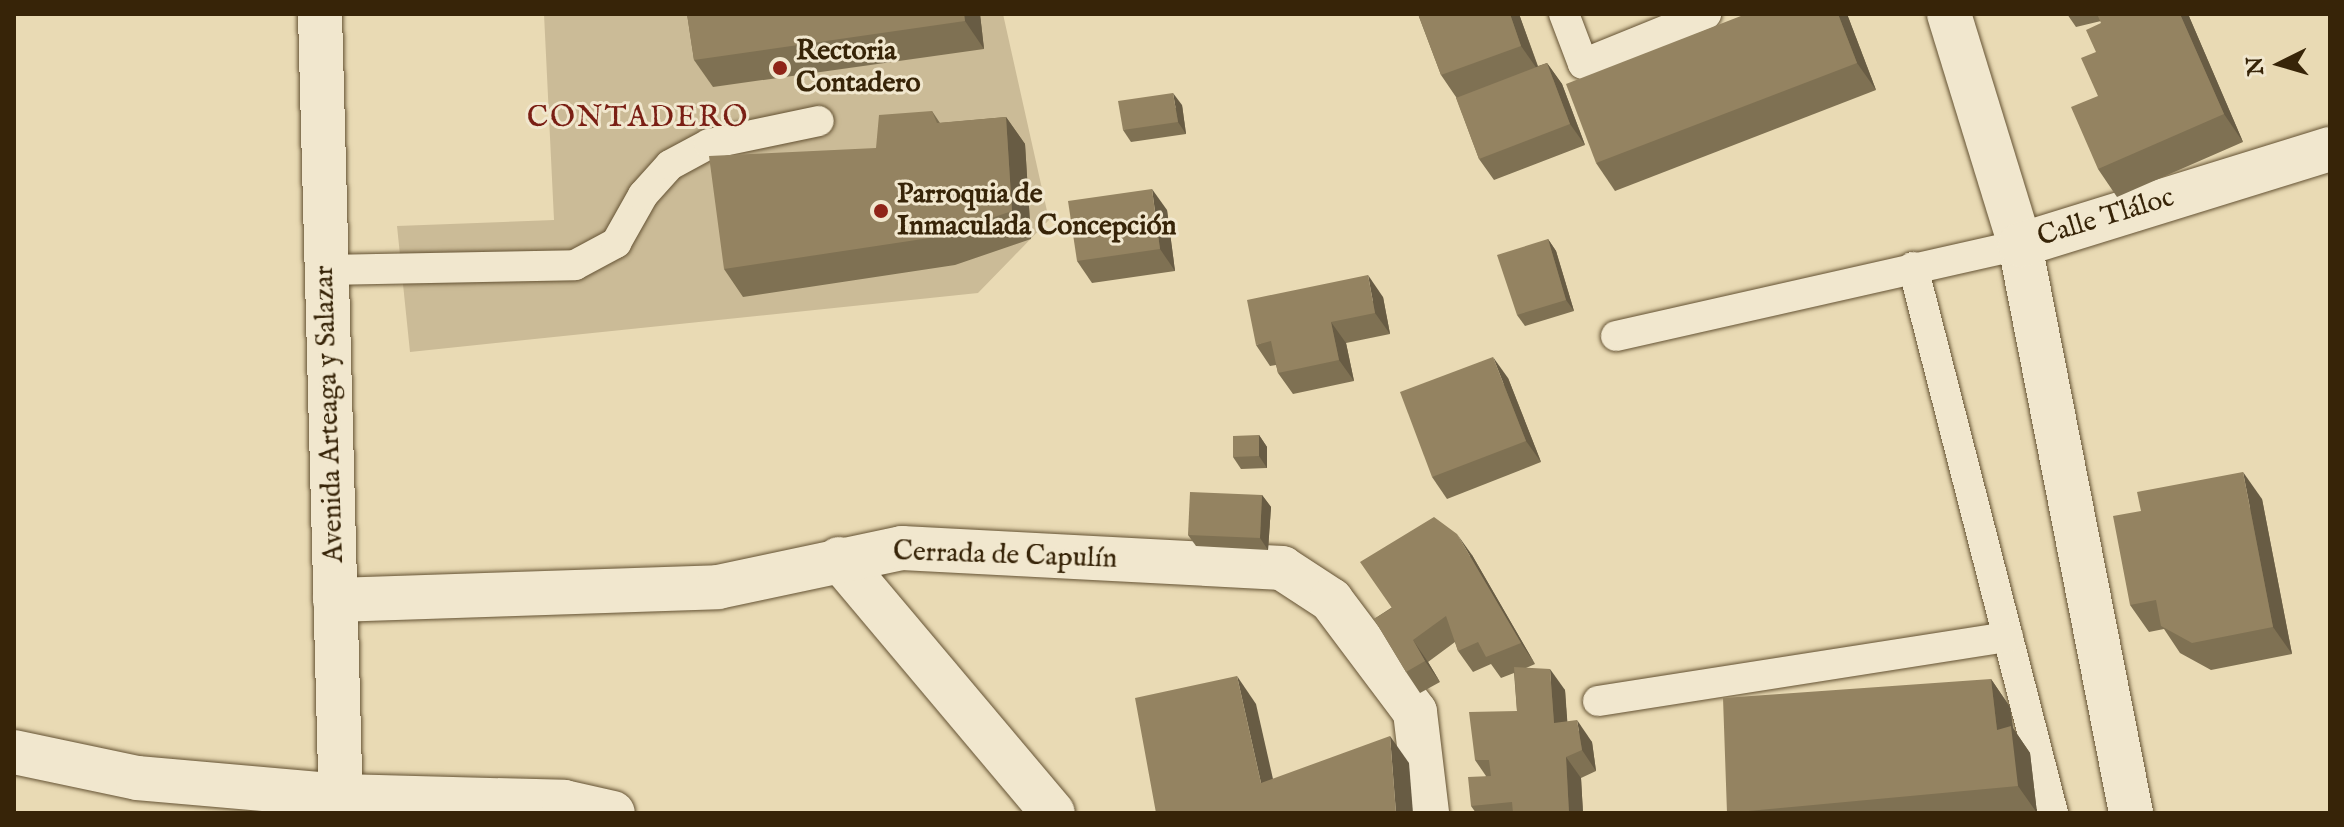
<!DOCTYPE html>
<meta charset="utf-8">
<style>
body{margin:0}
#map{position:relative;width:2344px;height:827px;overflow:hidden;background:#e9dab4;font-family:"IM FELL English",serif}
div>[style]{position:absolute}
.green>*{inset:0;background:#cbbb97}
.roads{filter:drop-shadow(0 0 2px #645233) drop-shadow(0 0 2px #645233)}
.service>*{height:30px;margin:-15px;padding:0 15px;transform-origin:15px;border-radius:15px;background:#f1e7ce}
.minor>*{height:44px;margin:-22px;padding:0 22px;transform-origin:22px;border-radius:22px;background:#f1e7ce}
.tertiary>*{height:44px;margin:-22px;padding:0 22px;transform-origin:22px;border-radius:22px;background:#f1e7ce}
.wall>*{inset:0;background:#7f7153}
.shaded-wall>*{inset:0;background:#685c44}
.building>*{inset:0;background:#948361}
.dots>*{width:22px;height:22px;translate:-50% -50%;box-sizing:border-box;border:4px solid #f1e7ce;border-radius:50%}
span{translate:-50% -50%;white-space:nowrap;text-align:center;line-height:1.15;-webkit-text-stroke:6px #f1e7ce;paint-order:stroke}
.poi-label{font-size:28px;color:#372408;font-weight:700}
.left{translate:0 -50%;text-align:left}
.street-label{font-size:28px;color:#372408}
.neighbourhood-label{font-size:30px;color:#7a1f14;letter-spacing:2px}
.frame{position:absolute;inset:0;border:16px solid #372408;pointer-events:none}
.north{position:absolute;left:2240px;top:24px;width:80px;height:80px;-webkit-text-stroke:6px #f1e7ce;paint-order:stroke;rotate:265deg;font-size:22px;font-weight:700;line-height:32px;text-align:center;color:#372408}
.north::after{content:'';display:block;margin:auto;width:28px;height:36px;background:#372408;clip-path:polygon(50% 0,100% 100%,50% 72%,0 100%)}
</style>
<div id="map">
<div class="green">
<i style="clip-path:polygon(544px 14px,1003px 14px,1049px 220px,978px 293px,410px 352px,397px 226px,554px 220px)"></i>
</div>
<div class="roads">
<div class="service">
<i style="left:1564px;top:14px;width:53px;rotate:69.2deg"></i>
<i style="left:1583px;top:64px;width:133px;rotate:-22.1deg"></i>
<i style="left:1913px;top:267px;width:564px;rotate:75.62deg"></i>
<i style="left:325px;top:270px;width:250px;rotate:-1.1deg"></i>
<i style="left:575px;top:265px;width:47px;rotate:-28.2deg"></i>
<i style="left:616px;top:243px;width:55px;rotate:-60.6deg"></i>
<i style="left:643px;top:195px;width:40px;rotate:-48deg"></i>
<i style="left:670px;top:165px;width:44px;rotate:-28.3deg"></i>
<i style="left:709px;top:144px;width:112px;rotate:-11.8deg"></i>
<i style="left:1616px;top:336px;width:414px;rotate:-12.7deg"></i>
<i style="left:1598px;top:701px;width:415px;rotate:-8.9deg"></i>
</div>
<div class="minor">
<i style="left:1949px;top:14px;width:242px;rotate:72.9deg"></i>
<i style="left:2020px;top:245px;width:579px;rotate:78.94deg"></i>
<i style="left:2020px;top:245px;width:325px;rotate:-17.2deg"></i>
<i style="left:839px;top:559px;width:332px;rotate:49.9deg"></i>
<i style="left:335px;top:600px;width:383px;rotate:-1.9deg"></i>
<i style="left:718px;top:587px;width:188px;rotate:-12deg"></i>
<i style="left:902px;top:548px;width:381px;rotate:3deg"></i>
<i style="left:1282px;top:568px;width:59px;rotate:33.1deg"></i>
<i style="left:1331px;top:600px;width:140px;rotate:53.1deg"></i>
<i style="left:1415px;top:712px;width:102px;rotate:83.2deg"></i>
<i style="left:14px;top:752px;width:126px;rotate:11.9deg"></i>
<i style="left:137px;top:778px;width:205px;rotate:5deg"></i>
<i style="left:341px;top:796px;width:223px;rotate:1.5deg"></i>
<i style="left:564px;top:802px;width:50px;rotate:12.7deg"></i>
</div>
<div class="tertiary">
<i style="left:320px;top:14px;width:799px;rotate:88.49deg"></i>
</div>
</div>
<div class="wall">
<i style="clip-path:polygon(687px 14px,980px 14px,984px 49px,713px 87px,694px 60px)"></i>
<i style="clip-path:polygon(1418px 14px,1519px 14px,1538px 66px,1547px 63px,1562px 84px,1585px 145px,1494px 180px,1479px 159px,1456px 97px,1441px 75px)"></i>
<i style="clip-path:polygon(1746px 14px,1847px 14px,1876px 90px,1615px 191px,1596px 163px)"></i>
<i style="clip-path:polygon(2067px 14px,2188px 14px,2243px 142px,2117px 197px,2098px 169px,2098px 96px,2096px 52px,2101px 23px,2101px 21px,2076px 27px)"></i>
<i style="clip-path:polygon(1182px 105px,1186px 134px,1131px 142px,1123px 130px)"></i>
<i style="clip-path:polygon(932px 111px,940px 123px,1006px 117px,1025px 144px,1031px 239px,955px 265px,743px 297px,724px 269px,876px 148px)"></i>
<i style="clip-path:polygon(1167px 210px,1175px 271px,1092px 283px,1077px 261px)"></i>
<i style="clip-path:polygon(1548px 239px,1556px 251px,1574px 311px,1525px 326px,1517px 315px)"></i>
<i style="clip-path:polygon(1383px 297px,1390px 334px,1346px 343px,1354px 381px,1293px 394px,1278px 373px,1276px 365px,1270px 366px,1256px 345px)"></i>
<i style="clip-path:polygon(1508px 378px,1541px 462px,1447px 499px,1432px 477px)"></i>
<i style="clip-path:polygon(1259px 435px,1267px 447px,1267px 468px,1241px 469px,1233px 457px)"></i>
<i style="clip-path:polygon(1262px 495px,1271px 507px,1268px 550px,1196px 546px,1188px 535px)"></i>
<i style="clip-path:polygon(2262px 499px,2292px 654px,2211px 670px,2180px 653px,2164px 629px,2149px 632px,2130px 605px)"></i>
<i style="clip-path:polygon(1472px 555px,1535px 664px,1526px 668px,1565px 690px,1567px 722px,1592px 742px,1596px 771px,1581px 778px,1583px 813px,1476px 813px,1471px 806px,1486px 776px,1475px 760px,1517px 711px,1514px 673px,1501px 678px,1491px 664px,1473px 672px,1458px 651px,1455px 642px,1428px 662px,1440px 682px,1420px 693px,1406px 672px,1374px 619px)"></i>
<i style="clip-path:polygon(1991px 679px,2010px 707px,2013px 728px,2030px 753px,2037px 813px,1727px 813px)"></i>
</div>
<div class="shaded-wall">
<i style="clip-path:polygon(964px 14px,980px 14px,984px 49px,965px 21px)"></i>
<i style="clip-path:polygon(1510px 14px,1519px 14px,1540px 73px,1521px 46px)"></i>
<i style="clip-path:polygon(1838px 14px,1847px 14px,1876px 90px,1857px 63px)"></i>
<i style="clip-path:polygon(2180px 14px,2188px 14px,2243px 142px,2224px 114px)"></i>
<i style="clip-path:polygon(1547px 63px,1562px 84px,1585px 145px,1570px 124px)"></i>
<i style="clip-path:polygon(1173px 93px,1182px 105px,1186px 134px,1178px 122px)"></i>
<i style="clip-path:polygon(1006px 117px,1025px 144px,1031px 239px,1012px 211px)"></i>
<i style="clip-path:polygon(1152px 189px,1167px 210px,1175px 271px,1160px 249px)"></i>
<i style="clip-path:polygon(1548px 239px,1556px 251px,1574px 311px,1566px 300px)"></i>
<i style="clip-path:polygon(1368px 275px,1383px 297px,1390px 334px,1375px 313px)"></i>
<i style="clip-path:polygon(1331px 322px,1346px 343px,1354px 381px,1339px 360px)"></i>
<i style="clip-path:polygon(1493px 357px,1508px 378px,1541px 462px,1526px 441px)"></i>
<i style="clip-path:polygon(1259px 435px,1267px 447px,1267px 468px,1259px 456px)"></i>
<i style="clip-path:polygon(2243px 472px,2262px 499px,2292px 654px,2273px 627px)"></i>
<i style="clip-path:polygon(1262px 495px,1271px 507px,1268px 550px,1260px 538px)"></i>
<i style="clip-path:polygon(1457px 534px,1472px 555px,1535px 664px,1521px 643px)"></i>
<i style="clip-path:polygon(1413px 640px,1428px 662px,1440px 682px,1425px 661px)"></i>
<i style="clip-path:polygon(1550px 669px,1565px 690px,1569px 744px,1554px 723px)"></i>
<i style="clip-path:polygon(1237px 676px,1256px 704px,1280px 810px,1261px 783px)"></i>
<i style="clip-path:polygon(1991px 679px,2010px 707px,2013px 728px,2030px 753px,2037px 813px,2018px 786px,1997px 730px)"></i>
<i style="clip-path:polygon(1577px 720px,1592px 742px,1596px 771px,1582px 750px)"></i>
<i style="clip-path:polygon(1390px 736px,1409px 763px,1413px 813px,1396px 813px)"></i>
<i style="clip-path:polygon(1566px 757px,1581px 778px,1583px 813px,1569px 813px)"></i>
</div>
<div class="building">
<i style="clip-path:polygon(687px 14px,964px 14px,965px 21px,694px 60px)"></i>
<i style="clip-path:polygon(1418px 14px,1510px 14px,1521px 46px,1441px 75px)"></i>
<i style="clip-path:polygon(1746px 14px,1838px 14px,1857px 63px,1596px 163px,1566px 84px)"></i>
<i style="clip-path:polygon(2097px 14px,2180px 14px,2224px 114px,2098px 169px,2071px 107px,2098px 96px,2081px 58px,2096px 52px,2086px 30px,2101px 23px)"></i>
<i style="clip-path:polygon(1547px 63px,1570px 124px,1479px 159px,1456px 98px)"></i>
<i style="clip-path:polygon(1173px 93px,1178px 122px,1123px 130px,1118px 101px)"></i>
<i style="clip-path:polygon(932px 111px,937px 123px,1006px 117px,1012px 211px,936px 237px,724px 269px,709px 156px,876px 148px,879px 115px)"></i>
<i style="clip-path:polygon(1152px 189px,1160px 249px,1077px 261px,1068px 201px)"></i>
<i style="clip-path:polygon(1548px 239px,1566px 300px,1517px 315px,1497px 255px)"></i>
<i style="clip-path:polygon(1368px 275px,1375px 313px,1331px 322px,1339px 360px,1278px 373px,1271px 341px,1256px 345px,1247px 300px)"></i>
<i style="clip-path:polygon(1493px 357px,1526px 441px,1432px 477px,1400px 392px)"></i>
<i style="clip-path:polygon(1259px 435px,1259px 456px,1233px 457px,1233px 436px)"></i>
<i style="clip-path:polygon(2243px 472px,2273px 627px,2192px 643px,2161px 626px,2156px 600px,2130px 605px,2113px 516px,2141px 511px,2137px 492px)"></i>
<i style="clip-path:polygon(1190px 492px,1262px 495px,1260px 538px,1188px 535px)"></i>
<i style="clip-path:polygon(1434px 517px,1457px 534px,1521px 643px,1486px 657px,1478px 642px,1458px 651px,1446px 616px,1413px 640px,1425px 661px,1406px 672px,1374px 619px,1392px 608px,1360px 562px)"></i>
<i style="clip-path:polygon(1514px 667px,1550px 669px,1554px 723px,1577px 720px,1582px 750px,1566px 757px,1569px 813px,1513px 813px,1512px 802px,1471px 806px,1468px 777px,1491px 776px,1489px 760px,1475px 760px,1469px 712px,1517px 711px)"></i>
<i style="clip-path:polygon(1237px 676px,1261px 783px,1390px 736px,1396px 813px,1156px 813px,1135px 698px)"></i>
<i style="clip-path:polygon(1991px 679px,1997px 730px,2011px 726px,2018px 786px,1727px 813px,1723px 698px)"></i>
</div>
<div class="dots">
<i style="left:780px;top:68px;background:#8f2418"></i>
<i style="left:881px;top:211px;background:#8f2418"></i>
</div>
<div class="poi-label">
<span class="left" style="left:796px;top:68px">Rectoria<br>Contadero</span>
<span class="left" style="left:897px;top:211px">Parroquia de<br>Inmaculada Concepción</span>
</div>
<div class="street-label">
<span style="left:2106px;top:218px;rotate:-17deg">Calle Tláloc</span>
<span style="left:330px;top:414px;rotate:-92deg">Avenida Arteaga y Salazar</span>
<span style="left:1005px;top:556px;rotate:2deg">Cerrada de Capulín</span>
</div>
<div class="neighbourhood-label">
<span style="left:638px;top:118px">CONTADERO</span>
</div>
<div class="frame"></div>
<div class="north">N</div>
</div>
